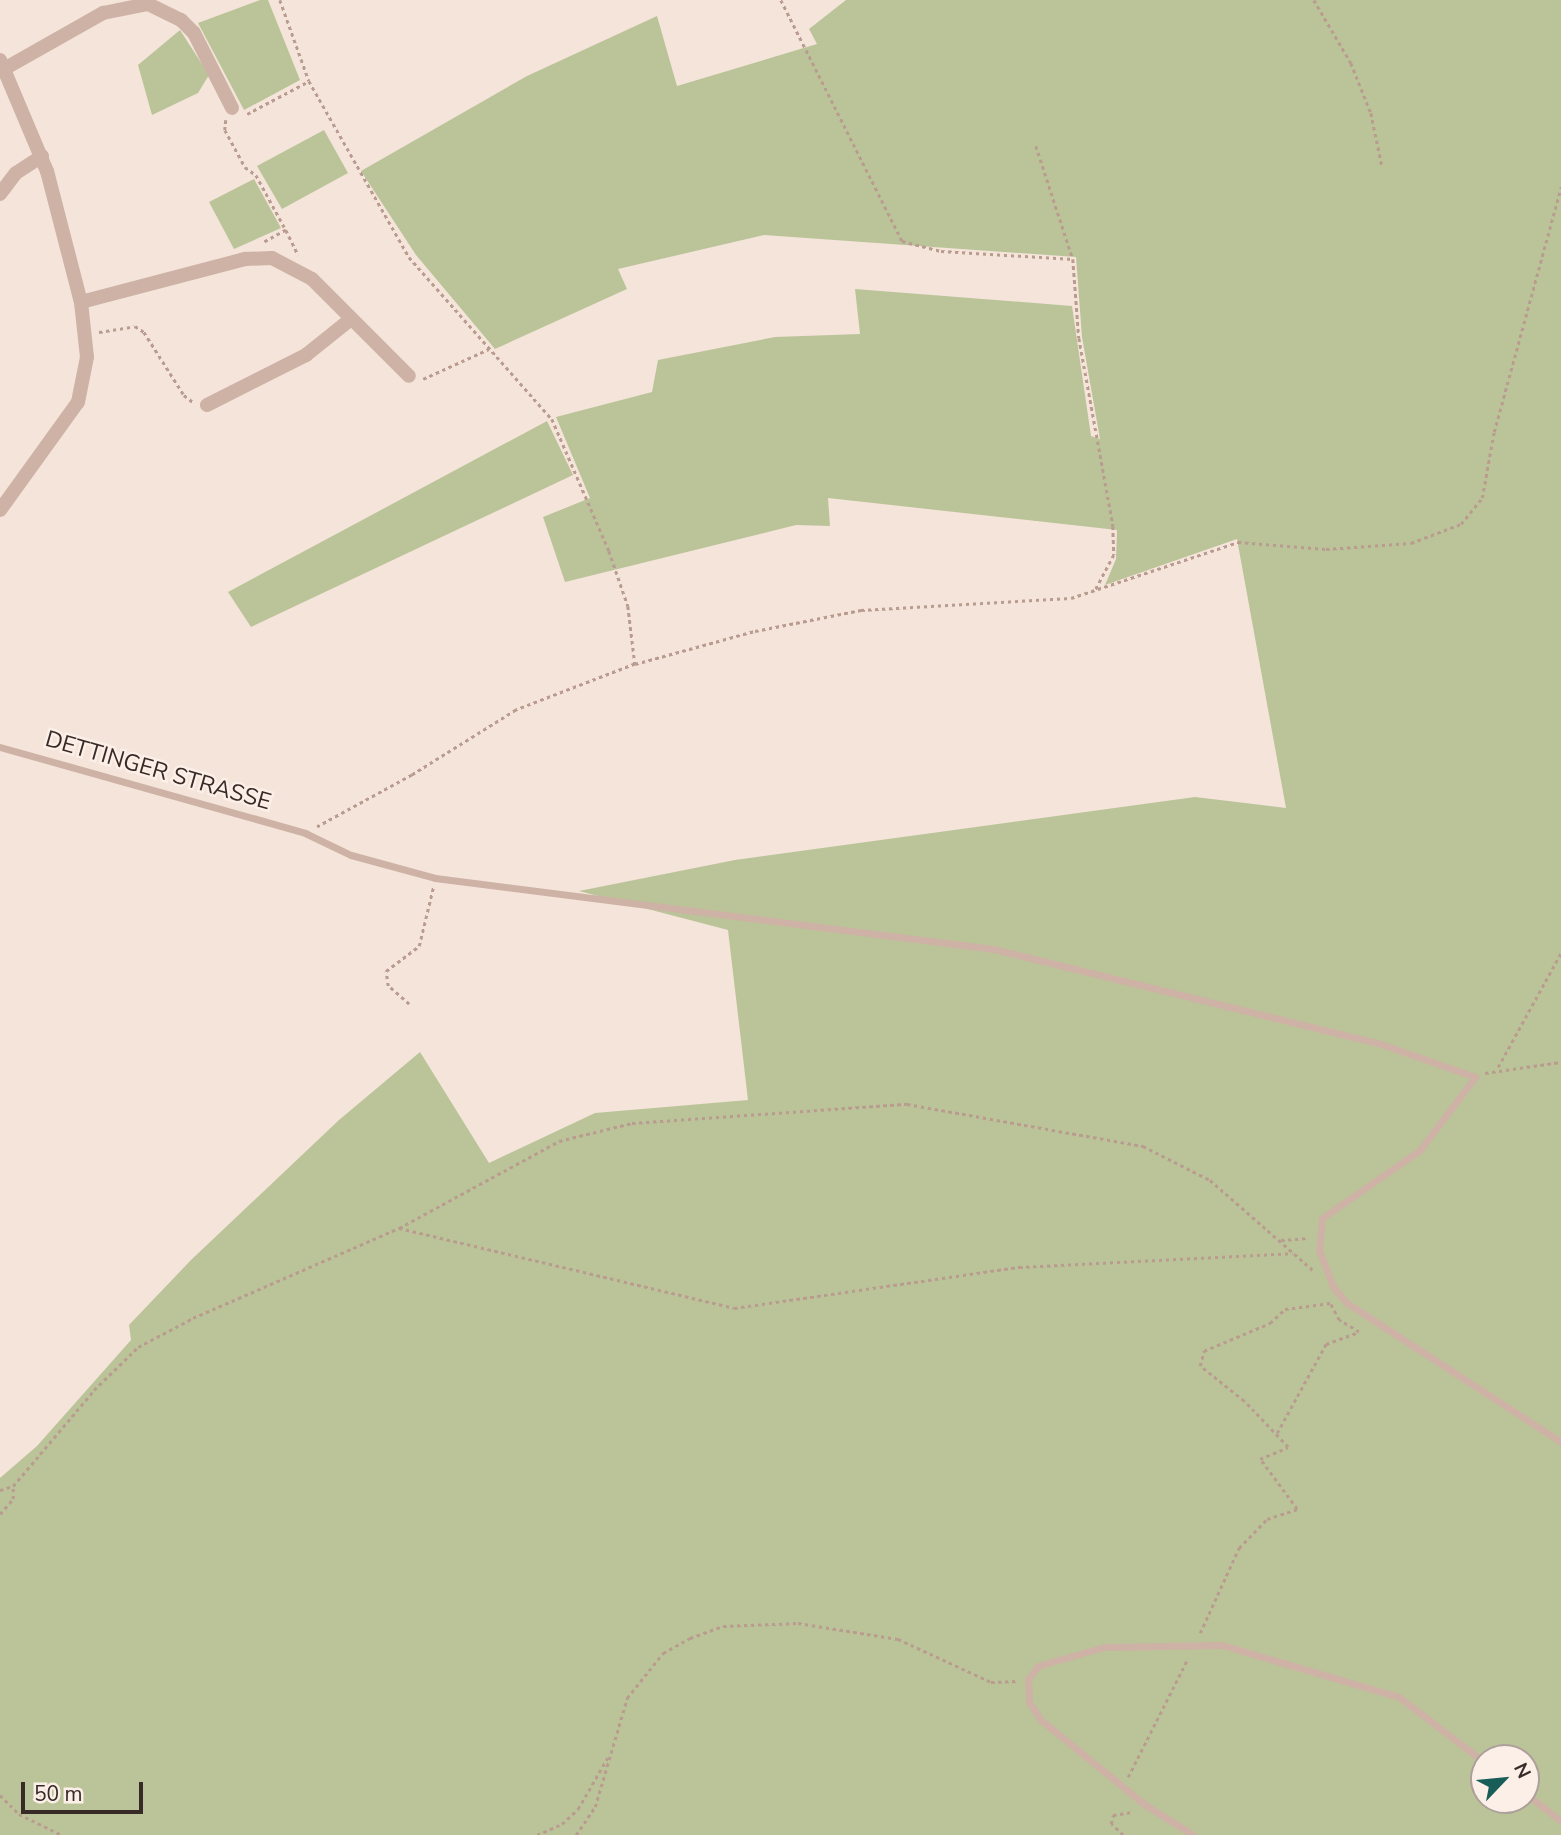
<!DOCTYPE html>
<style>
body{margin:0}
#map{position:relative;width:1561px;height:1835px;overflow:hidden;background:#f4e4da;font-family:"Nunito Sans",sans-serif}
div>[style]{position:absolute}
.green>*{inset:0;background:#bbc499}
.path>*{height:2.5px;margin-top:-1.25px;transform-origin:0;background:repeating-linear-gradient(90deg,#b99c8f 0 3.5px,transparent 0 7px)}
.service>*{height:7px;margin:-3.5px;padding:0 3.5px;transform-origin:3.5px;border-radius:3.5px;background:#cdb2a5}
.minor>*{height:14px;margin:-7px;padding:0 7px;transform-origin:7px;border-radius:7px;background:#cdb2a5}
span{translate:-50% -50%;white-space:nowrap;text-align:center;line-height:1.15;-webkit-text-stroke:5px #fbefe7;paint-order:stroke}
.street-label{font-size:23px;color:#382a27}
.north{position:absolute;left:1470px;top:1744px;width:70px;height:70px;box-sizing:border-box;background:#fbefe7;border:2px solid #ada09a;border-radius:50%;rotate:64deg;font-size:19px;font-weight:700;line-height:28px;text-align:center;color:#382a27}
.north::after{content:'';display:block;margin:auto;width:24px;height:32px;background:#195d58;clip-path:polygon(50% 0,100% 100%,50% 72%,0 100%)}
.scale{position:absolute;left:21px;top:1782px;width:122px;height:32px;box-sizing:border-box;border:4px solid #382a27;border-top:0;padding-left:9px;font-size:21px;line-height:24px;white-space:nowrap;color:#382a27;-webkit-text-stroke:5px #fbefe7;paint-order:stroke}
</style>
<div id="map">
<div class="green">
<i style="clip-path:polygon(260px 0,268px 0,300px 80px,244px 110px,198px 23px)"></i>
<i style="clip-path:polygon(evenodd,846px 0,1561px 0,1561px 1835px,0 1835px,0 1478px,37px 1446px,131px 1340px,129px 1325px,191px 1260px,339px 1120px,420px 1052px,489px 1163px,595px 1113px,748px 1100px,728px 930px,579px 891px,735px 860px,1195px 797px,1286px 808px,1237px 539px,1105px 585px,1116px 559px,1117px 530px,828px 498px,830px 526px,796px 525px,565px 582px,543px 517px,590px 498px,556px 417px,652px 392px,658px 360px,775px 337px,860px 334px,855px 289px,1072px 306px,1091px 436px,1100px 439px,1082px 337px,1076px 257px,764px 235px,618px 269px,627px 289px,495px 349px,416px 255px,361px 171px,527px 76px,657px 16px,677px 86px,817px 44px,809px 29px,846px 0,1484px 1758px,1526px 1758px,1526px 1800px,1484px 1800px,1484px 1758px)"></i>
<i style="clip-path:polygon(180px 30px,209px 75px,198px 93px,152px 115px,138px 65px)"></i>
<i style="clip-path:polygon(324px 130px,348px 173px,282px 209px,257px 166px)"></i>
<i style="clip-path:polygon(254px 179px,281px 228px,234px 249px,209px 202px)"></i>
<i style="clip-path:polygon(547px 421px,573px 475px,251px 627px,228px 592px)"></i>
</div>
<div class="path">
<i style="left:280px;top:0;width:86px;rotate:70.3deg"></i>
<i style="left:309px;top:81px;width:202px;rotate:60.4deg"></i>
<i style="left:409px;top:257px;width:216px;rotate:48.6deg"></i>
<i style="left:552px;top:419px;width:144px;rotate:66.6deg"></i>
<i style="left:609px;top:551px;width:58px;rotate:70.9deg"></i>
<i style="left:628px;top:606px;width:58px;rotate:83.1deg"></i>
<i style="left:635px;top:664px;width:128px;rotate:158.9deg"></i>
<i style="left:516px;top:710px;width:123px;rotate:148deg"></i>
<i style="left:412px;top:775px;width:108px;rotate:151.3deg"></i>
<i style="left:781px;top:0;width:270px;rotate:63.3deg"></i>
<i style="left:902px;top:241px;width:40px;rotate:14.4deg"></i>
<i style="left:941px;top:251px;width:132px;rotate:3.5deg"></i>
<i style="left:1073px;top:259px;width:79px;rotate:85.7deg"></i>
<i style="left:1079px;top:338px;width:191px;rotate:79.7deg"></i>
<i style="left:1113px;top:526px;width:29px;rotate:88deg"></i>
<i style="left:1114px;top:555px;width:40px;rotate:118deg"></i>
<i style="left:1314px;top:0;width:73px;rotate:59.6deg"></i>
<i style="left:1351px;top:63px;width:54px;rotate:68.2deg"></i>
<i style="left:1371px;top:113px;width:54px;rotate:78.3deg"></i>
<i style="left:247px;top:114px;width:70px;rotate:-28deg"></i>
<i style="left:226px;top:120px;width:10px;rotate:96deg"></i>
<i style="left:225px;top:130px;width:42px;rotate:61.6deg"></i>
<i style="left:245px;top:167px;width:14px;rotate:36deg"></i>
<i style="left:256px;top:175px;width:63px;rotate:61.4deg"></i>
<i style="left:286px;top:230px;width:25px;rotate:151deg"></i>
<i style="left:1036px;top:146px;width:119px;rotate:71.9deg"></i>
<i style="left:286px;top:230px;width:28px;rotate:64deg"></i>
<i style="left:99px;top:332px;width:36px;rotate:-9deg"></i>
<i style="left:135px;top:326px;width:11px;rotate:34deg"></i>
<i style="left:144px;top:332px;width:75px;rotate:57.6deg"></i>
<i style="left:184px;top:395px;width:11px;rotate:38deg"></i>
<i style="left:423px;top:379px;width:72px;rotate:-24.4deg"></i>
<i style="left:635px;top:664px;width:124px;rotate:-15.4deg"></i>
<i style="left:755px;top:631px;width:108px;rotate:-11.2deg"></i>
<i style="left:861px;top:610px;width:210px;rotate:-3.3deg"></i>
<i style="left:1071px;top:598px;width:176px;rotate:-18.5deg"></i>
<i style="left:1238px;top:542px;width:88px;rotate:4.5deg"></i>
<i style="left:1326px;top:549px;width:85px;rotate:-4deg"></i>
<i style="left:1411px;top:543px;width:53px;rotate:-20.8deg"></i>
<i style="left:1461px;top:524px;width:33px;rotate:-51deg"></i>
<i style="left:1482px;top:498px;width:67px;rotate:-79.7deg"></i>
<i style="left:1494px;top:432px;width:254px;rotate:-74.7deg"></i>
<i style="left:409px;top:1004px;width:28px;rotate:-139deg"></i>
<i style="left:388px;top:986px;width:15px;rotate:-98deg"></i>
<i style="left:386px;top:971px;width:41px;rotate:-37.1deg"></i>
<i style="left:419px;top:946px;width:60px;rotate:-76.4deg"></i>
<i style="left:1498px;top:1067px;width:130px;rotate:-61.1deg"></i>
<i style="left:1485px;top:1073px;width:77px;rotate:-8.2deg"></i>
<i style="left:399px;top:1228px;width:344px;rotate:13.4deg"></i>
<i style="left:734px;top:1308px;width:288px;rotate:-8.2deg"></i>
<i style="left:1019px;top:1267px;width:274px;rotate:-2.9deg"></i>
<i style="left:1281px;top:1240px;width:27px;rotate:-4deg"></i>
<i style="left:1277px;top:1433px;width:102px;rotate:-61.2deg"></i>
<i style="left:1326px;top:1344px;width:35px;rotate:-20deg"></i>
<i style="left:1359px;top:1332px;width:23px;rotate:-149deg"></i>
<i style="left:1339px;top:1320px;width:19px;rotate:-118deg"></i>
<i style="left:0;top:1490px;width:14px;rotate:-17deg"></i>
<i style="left:13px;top:1486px;width:126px;rotate:-49.8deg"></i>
<i style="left:94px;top:1390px;width:62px;rotate:-44.3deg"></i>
<i style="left:138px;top:1347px;width:62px;rotate:-27.8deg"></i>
<i style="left:193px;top:1318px;width:225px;rotate:-23.6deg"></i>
<i style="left:399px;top:1228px;width:182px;rotate:-28.5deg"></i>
<i style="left:559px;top:1141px;width:75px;rotate:-13.9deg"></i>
<i style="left:632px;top:1123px;width:276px;rotate:-4deg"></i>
<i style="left:907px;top:1104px;width:240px;rotate:10.1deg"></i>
<i style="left:1143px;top:1146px;width:75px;rotate:26.9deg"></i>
<i style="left:1210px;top:1180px;width:138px;rotate:41.2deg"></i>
<i style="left:0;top:1514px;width:20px;rotate:-49deg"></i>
<i style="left:13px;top:1499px;width:13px;rotate:-90deg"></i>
<i style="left:1200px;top:1633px;width:94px;rotate:-65.4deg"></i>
<i style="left:1239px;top:1548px;width:40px;rotate:-46deg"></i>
<i style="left:1267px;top:1519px;width:32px;rotate:-18deg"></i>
<i style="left:1297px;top:1509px;width:62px;rotate:-126.5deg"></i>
<i style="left:1260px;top:1459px;width:30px;rotate:-23deg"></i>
<i style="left:1288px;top:1447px;width:64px;rotate:-133.7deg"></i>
<i style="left:1244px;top:1401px;width:56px;rotate:-141.5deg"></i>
<i style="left:1200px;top:1366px;width:16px;rotate:-75deg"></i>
<i style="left:1204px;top:1351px;width:72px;rotate:-23deg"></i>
<i style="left:1270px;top:1323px;width:21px;rotate:-43deg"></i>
<i style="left:1285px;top:1309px;width:46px;rotate:-7.4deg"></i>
<i style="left:1128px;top:1777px;width:133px;rotate:-63.2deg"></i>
<i style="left:0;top:1795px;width:27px;rotate:45deg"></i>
<i style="left:19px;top:1814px;width:48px;rotate:26deg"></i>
<i style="left:537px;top:1835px;width:27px;rotate:-24deg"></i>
<i style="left:562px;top:1824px;width:22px;rotate:-43deg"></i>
<i style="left:578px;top:1809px;width:62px;rotate:-60.1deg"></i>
<i style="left:576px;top:1835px;width:34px;rotate:-56deg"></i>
<i style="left:595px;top:1807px;width:114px;rotate:-73.6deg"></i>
<i style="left:627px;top:1698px;width:58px;rotate:-51.3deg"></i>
<i style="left:663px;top:1653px;width:31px;rotate:-29deg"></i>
<i style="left:690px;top:1638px;width:35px;rotate:-20deg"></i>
<i style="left:723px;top:1626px;width:75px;rotate:-2.3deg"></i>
<i style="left:798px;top:1623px;width:101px;rotate:9.1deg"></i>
<i style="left:898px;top:1639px;width:102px;rotate:24.8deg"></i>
<i style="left:991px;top:1682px;width:26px;rotate:-2deg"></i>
<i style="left:1123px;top:1835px;width:16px;rotate:-137deg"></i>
<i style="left:1111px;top:1824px;width:9px;rotate:-77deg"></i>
<i style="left:1113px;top:1815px;width:20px;rotate:-9deg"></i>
</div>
<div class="service">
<i style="left:0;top:747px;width:317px;rotate:15.7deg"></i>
<i style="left:305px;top:833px;width:51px;rotate:25.6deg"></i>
<i style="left:351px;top:855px;width:87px;rotate:15.3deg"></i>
<i style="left:435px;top:878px;width:563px;rotate:7.24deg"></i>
<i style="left:994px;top:949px;width:398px;rotate:13.8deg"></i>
<i style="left:1381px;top:1044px;width:100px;rotate:19.3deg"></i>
<i style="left:1475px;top:1077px;width:91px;rotate:127deg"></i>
<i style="left:1420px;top:1150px;width:119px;rotate:145.2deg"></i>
<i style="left:1322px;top:1218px;width:32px;rotate:95deg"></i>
<i style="left:1319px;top:1250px;width:40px;rotate:69deg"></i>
<i style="left:1333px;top:1287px;width:21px;rotate:49deg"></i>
<i style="left:1347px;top:1303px;width:255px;rotate:33deg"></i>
<i style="left:1526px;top:1794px;width:44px;rotate:37.6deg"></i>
<i style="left:1193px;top:1835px;width:58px;rotate:-147.7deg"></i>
<i style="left:1144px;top:1804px;width:133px;rotate:-140.8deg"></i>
<i style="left:1041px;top:1720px;width:22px;rotate:-124deg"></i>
<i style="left:1029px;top:1702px;width:23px;rotate:-92deg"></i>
<i style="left:1028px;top:1679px;width:16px;rotate:-52deg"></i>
<i style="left:1038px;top:1666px;width:69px;rotate:-16.1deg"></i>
<i style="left:1104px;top:1647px;width:118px;rotate:-1deg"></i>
<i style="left:1222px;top:1645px;width:184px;rotate:16.4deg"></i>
<i style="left:1399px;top:1697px;width:107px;rotate:37.4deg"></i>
</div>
<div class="minor">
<i style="left:0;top:60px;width:121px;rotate:67.1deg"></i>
<i style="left:47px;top:171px;width:135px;rotate:75.5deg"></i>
<i style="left:81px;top:302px;width:55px;rotate:83.8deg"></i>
<i style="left:87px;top:357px;width:46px;rotate:101.3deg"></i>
<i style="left:78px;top:402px;width:133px;rotate:125.8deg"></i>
<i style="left:4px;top:69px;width:114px;rotate:-29.5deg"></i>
<i style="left:103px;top:13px;width:46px;rotate:-11.3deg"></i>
<i style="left:148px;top:4px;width:37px;rotate:26deg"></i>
<i style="left:181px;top:20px;width:18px;rotate:45deg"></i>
<i style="left:194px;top:33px;width:84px;rotate:63.1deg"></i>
<i style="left:0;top:194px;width:26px;rotate:-53deg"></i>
<i style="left:16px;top:173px;width:31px;rotate:-33deg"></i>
<i style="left:81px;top:302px;width:170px;rotate:-14.7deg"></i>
<i style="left:245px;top:259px;width:27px;rotate:-2deg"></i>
<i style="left:272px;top:258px;width:45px;rotate:27.7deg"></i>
<i style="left:312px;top:279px;width:137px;rotate:45deg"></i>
<i style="left:207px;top:405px;width:111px;rotate:-26.8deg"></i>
<i style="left:306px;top:355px;width:58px;rotate:-38.7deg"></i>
</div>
<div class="street-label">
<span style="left:158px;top:771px;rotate:16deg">DETTINGER STRASSE</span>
</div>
<div class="north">N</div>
<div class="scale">50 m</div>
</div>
